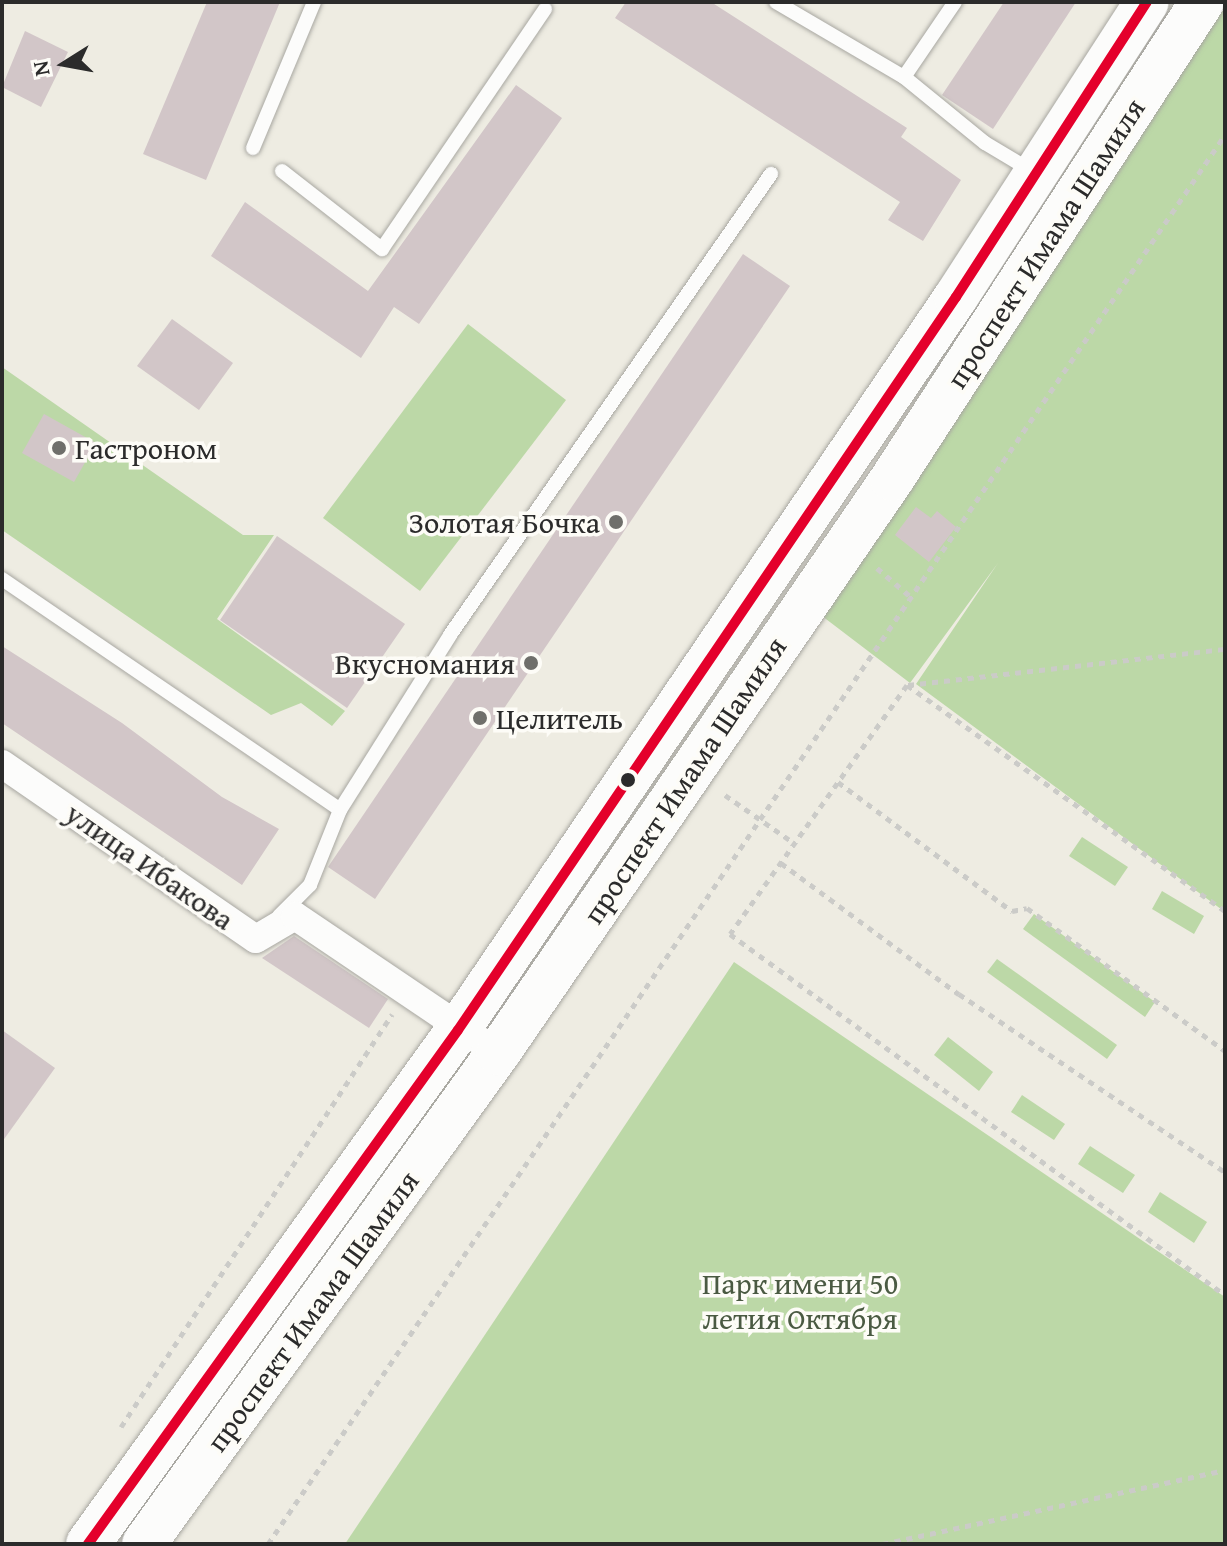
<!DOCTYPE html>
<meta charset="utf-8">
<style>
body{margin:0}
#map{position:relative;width:1227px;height:1546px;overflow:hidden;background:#eeece2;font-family:"Gentium Book Plus",serif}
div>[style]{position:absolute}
.green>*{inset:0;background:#bcd8a7}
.building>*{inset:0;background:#d2c6c8}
.path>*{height:5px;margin-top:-2.5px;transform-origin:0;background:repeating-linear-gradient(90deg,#cbcbc8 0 6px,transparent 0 12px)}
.roads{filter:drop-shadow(0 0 2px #a8a7a1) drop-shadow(0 0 2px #a8a7a1)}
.service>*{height:14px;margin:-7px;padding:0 7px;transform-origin:7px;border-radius:7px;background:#fcfcfb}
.minor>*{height:28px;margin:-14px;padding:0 14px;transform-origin:14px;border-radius:14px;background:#fcfcfb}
.primary>*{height:44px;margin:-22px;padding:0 22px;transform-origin:22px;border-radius:22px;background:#fcfcfb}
.bus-1>*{height:10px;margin:-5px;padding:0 5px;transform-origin:5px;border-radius:5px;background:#e4002b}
.dots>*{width:22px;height:22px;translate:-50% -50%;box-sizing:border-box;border:4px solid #fdfcf7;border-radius:50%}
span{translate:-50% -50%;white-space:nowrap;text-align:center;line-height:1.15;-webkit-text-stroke:7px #fdfcf7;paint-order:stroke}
.street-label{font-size:30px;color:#2b2b2b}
.poi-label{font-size:30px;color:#2b2b2b}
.left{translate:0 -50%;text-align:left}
.right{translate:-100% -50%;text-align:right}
.park-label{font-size:30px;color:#4a5a42}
.frame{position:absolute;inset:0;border:4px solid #2b2b2b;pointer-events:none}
.north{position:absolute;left:24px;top:24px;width:80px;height:80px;-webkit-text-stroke:6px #fdfcf7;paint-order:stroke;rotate:259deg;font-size:22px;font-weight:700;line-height:32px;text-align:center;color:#2b2b2b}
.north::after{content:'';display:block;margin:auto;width:28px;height:36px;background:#2b2b2b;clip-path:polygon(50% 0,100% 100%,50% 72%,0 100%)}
</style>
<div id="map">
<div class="green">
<i style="clip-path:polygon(1225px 7px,1225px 912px,916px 684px,998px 563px,910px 683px,822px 616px)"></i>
<i style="clip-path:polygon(468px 324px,566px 400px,420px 591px,323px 518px)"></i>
<i style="clip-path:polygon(2px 367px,243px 535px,274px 535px,217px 619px,345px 711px,332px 726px,301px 703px,271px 715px,2px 530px)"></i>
<i style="clip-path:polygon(1082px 837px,1128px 867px,1115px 886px,1069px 856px)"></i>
<i style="clip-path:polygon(1162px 891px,1204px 916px,1194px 934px,1152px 909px)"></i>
<i style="clip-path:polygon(1034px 914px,1155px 1002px,1145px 1017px,1023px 929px)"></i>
<i style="clip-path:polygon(997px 959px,1117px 1045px,1107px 1059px,987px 972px)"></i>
<i style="clip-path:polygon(734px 962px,1225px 1297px,1225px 1544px,345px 1544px)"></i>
<i style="clip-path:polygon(948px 1037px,993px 1072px,979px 1091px,934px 1055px)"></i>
<i style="clip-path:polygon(1022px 1095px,1065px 1124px,1054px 1140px,1011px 1112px)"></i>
<i style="clip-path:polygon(1090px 1146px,1135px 1175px,1123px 1193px,1078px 1164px)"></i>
<i style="clip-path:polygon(1160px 1192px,1207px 1222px,1194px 1243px,1148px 1212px)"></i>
</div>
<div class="building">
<i style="clip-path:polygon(207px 2px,280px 2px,206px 180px,143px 154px)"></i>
<i style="clip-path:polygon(626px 2px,711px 2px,907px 128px,901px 137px,961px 180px,923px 241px,888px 220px,900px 202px,615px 18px)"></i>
<i style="clip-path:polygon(1004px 2px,1076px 2px,993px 129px,942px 95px)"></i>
<i style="clip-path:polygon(25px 31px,68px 52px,41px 107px,2px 87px)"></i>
<i style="clip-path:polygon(516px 85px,562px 118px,419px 324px,394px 307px,361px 358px,211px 256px,245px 202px,368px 291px)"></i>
<i style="clip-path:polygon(743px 254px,790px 286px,375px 899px,328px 867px)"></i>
<i style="clip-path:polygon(172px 319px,233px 363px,199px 410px,137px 366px)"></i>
<i style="clip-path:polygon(44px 414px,96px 443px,74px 482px,22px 453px)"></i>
<i style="clip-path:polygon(916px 507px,931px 518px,937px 511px,956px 527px,929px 562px,895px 535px)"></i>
<i style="clip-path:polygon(277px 536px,405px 624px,347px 708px,220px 620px)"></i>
<i style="clip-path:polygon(2px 646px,122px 723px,222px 797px,279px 829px,242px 885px,2px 723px)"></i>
<i style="clip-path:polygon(294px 936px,388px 999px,369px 1028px,262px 958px)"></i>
<i style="clip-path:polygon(2px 1030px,55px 1068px,2px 1142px)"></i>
</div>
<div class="path">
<i style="left:877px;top:568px;width:45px;rotate:40.5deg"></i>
<i style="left:908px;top:685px;width:319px;rotate:-6.5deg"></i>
<i style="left:838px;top:782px;width:217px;rotate:36.6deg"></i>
<i style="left:1012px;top:911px;width:15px;rotate:-11deg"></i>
<i style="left:1027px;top:908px;width:244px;rotate:35.8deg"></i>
<i style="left:725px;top:795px;width:84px;rotate:34.8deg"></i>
<i style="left:781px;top:863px;width:221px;rotate:36.4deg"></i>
<i style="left:959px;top:994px;width:320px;rotate:33.8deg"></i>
<i style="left:1225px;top:911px;width:390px;rotate:-144.6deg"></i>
<i style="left:907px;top:685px;width:305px;rotate:125.4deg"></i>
<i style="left:730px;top:934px;width:613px;rotate:36.1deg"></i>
<i style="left:121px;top:1427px;width:494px;rotate:-56.7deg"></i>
<i style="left:268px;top:1544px;width:1703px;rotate:-55.82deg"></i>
<i style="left:883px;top:1544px;width:350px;rotate:-12.2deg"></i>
</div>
<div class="roads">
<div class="service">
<i style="left:776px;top:2px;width:148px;rotate:30.4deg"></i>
<i style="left:904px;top:77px;width:104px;rotate:39.2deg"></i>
<i style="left:985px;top:143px;width:55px;rotate:30.8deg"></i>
<i style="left:904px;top:77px;width:91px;rotate:-55.8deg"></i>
<i style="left:253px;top:148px;width:158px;rotate:-67.3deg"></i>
<i style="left:282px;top:171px;width:127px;rotate:38deg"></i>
<i style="left:382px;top:249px;width:290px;rotate:-55.8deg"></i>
<i style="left:2px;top:579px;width:409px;rotate:34.3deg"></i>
<i style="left:279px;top:916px;width:44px;rotate:-45deg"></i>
<i style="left:310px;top:885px;width:81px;rotate:-68.2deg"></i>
<i style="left:340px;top:810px;width:207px;rotate:-57.8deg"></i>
<i style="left:450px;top:635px;width:562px;rotate:-55.15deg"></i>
</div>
<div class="minor">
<i style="left:2px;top:764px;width:308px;rotate:34.6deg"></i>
<i style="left:256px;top:939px;width:45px;rotate:-30.5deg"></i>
<i style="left:295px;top:916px;width:245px;rotate:34deg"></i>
</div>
<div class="primary">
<i style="left:88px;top:1544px;width:633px;rotate:-54.25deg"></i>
<i style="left:458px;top:1030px;width:886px;rotate:-55.81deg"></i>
<i style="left:956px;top:297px;width:351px;rotate:-57.1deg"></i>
<i style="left:144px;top:1544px;width:605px;rotate:-54.21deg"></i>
<i style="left:498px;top:1053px;width:696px;rotate:-55.53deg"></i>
<i style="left:892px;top:479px;width:569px;rotate:-56.98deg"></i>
</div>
</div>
<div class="bus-1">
<i style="left:88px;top:1544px;width:633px;rotate:-54.25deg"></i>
<i style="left:458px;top:1030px;width:886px;rotate:-55.81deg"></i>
<i style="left:956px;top:297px;width:351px;rotate:-57.1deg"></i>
</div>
<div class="dots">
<i style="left:59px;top:448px;background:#6f6f6b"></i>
<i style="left:616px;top:522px;background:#6f6f6b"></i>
<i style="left:531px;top:663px;background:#6f6f6b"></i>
<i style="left:480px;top:718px;background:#6f6f6b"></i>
<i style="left:628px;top:780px;background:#2b2b2b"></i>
</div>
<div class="street-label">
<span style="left:1045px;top:243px;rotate:-57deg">проспект Имама Шамиля</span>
<span style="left:684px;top:780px;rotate:-56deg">проспект Имама Шамиля</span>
<span style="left:150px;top:866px;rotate:35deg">улица Ибакова</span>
<span style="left:312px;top:1311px;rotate:-54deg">проспект Имама Шамиля</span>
</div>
<div class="poi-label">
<span class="left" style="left:75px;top:448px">Гастроном</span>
<span class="right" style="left:600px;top:522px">Золотая Бочка</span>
<span class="right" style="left:515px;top:663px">Вкусномания</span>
<span class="left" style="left:496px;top:718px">Целитель</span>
</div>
<div class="park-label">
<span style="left:800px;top:1300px">Парк имени 50<br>летия Октября</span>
</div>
<div class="frame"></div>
<div class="north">N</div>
</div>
